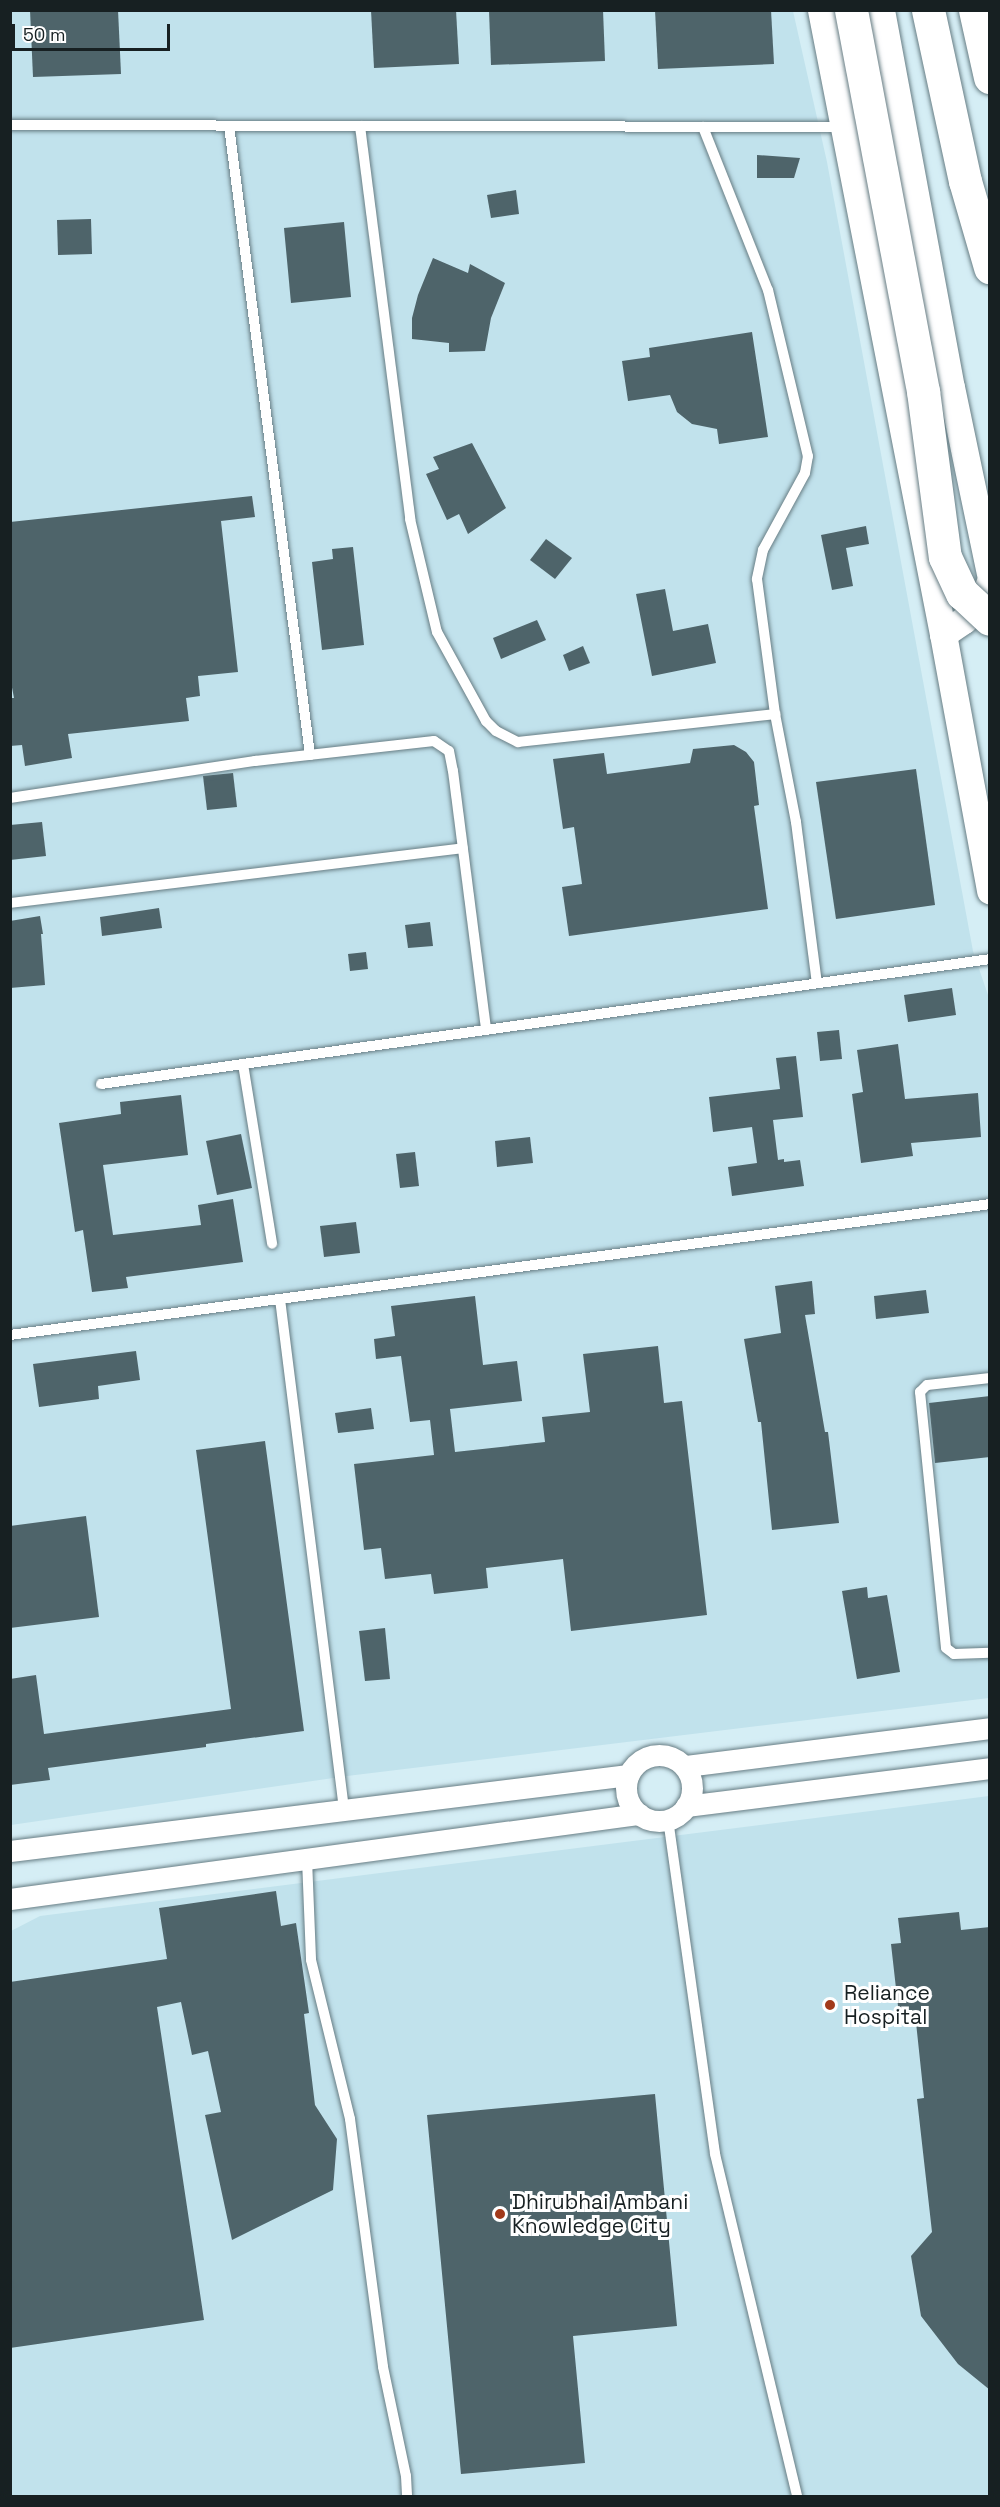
<!DOCTYPE html>
<style>
body{margin:0}
#map{position:relative;width:1000px;height:2507px;overflow:hidden;background:#d5eef5;font-family:"Space Grotesk",sans-serif}
div>[style]{position:absolute}
.built>*{inset:0;background:#c1e2ec}
.building>*{inset:0;background:#4e646a}
.roads{filter:drop-shadow(0 0 2px #677d84) drop-shadow(0 0 2px #677d84)}
.service>*{height:10px;margin:-5px;padding:0 5px;transform-origin:5px;border-radius:5px;background:#fff}
.minor>*{height:21px;margin:-10.5px;padding:0 10.5px;transform-origin:10.5px;border-radius:10.5px;background:#fff}
.minor>.ring{margin:-10.5px;padding:0;box-sizing:content-box;background:none;border:21px solid #fff;border-radius:50%}
.tertiary>*{height:27px;margin:-13.5px;padding:0 13.5px;transform-origin:13.5px;border-radius:13.5px;background:#fff}
.primary>*{height:33px;margin:-16.5px;padding:0 16.5px;transform-origin:16.5px;border-radius:16.5px;background:#fff}
.bridges{filter:drop-shadow(0 0 2px #677d84) drop-shadow(0 0 2px #677d84)}
.primary-bridge>*{height:33px;margin:-16.5px;padding:0 16.5px;transform-origin:16.5px;border-radius:16.5px;background:#fff}
.dots>*{width:16px;height:16px;translate:-50% -50%;box-sizing:border-box;border:3px solid #fff;border-radius:50%}
span{translate:-50% -50%;white-space:nowrap;text-align:center;line-height:1.15;-webkit-text-stroke:6px #fff;paint-order:stroke}
.poi-label{font-size:21px;color:#172022}
.left{translate:0 -50%;text-align:left}
.frame{position:absolute;inset:0;border:12px solid #172022;pointer-events:none}
.scale{position:absolute;left:12px;top:24px;width:158px;height:27px;box-sizing:border-box;border:3px solid #172022;border-top:0;padding-left:8px;font-size:18px;line-height:21px;white-space:nowrap;color:#172022;-webkit-text-stroke:4px #fff;paint-order:stroke}
</style>
<div id="map">
<div class="built">
<i style="clip-path:polygon(10px 11px,793px 11px,827px 162px,973px 951px,989px 998px,989px 1698px,347px 1776px,11px 1825px)"></i>
<i style="clip-path:polygon(989px 1796px,989px 2496px,11px 2496px,11px 1931px,40px 1916px)"></i>
</div>
<div class="building">
<i style="clip-path:polygon(30px 10px,118px 10px,121px 74px,33px 77px)"></i>
<i style="clip-path:polygon(371px 10px,456px 10px,459px 64px,374px 68px)"></i>
<i style="clip-path:polygon(489px 10px,603px 10px,605px 61px,491px 65px)"></i>
<i style="clip-path:polygon(655px 10px,771px 10px,774px 64px,658px 69px)"></i>
<i style="clip-path:polygon(757px 155px,800px 158px,794px 178px,757px 178px)"></i>
<i style="clip-path:polygon(516px 190px,519px 214px,491px 218px,487px 195px)"></i>
<i style="clip-path:polygon(91px 219px,92px 254px,58px 255px,57px 220px)"></i>
<i style="clip-path:polygon(344px 222px,351px 297px,291px 303px,284px 228px)"></i>
<i style="clip-path:polygon(433px 258px,468px 273px,470px 264px,505px 283px,491px 318px,485px 351px,449px 352px,449px 343px,412px 339px,412px 318px,418px 295px)"></i>
<i style="clip-path:polygon(752px 332px,768px 437px,719px 444px,717px 429px,692px 424px,677px 412px,670px 395px,628px 401px,622px 361px,650px 357px,649px 348px)"></i>
<i style="clip-path:polygon(472px 443px,506px 508px,468px 534px,459px 514px,447px 520px,426px 474px,439px 469px,433px 457px)"></i>
<i style="clip-path:polygon(252px 496px,255px 517px,221px 521px,238px 672px,198px 676px,200px 696px,186px 698px,189px 721px,68px 734px,72px 758px,25px 766px,22px 745px,10px 746px,10px 698px,14px 698px,10px 677px,10px 522px)"></i>
<i style="clip-path:polygon(866px 526px,869px 544px,846px 548px,853px 586px,832px 590px,821px 535px)"></i>
<i style="clip-path:polygon(546px 539px,572px 558px,555px 579px,530px 560px)"></i>
<i style="clip-path:polygon(353px 547px,364px 645px,322px 650px,312px 562px,333px 559px,332px 549px)"></i>
<i style="clip-path:polygon(665px 589px,673px 631px,708px 624px,716px 663px,652px 676px,636px 594px)"></i>
<i style="clip-path:polygon(537px 620px,546px 640px,501px 659px,493px 638px)"></i>
<i style="clip-path:polygon(583px 646px,590px 663px,569px 671px,563px 655px)"></i>
<i style="clip-path:polygon(734px 745px,746px 752px,754px 762px,759px 805px,754px 806px,768px 909px,569px 936px,562px 887px,582px 884px,574px 827px,563px 829px,553px 759px,604px 753px,607px 774px,690px 763px,693px 749px)"></i>
<i style="clip-path:polygon(916px 769px,935px 905px,836px 919px,816px 782px)"></i>
<i style="clip-path:polygon(233px 773px,237px 807px,207px 810px,203px 776px)"></i>
<i style="clip-path:polygon(42px 822px,46px 856px,10px 860px,10px 825px)"></i>
<i style="clip-path:polygon(159px 908px,162px 928px,102px 936px,100px 917px)"></i>
<i style="clip-path:polygon(40px 916px,43px 934px,41px 934px,45px 985px,10px 988px,10px 921px)"></i>
<i style="clip-path:polygon(430px 922px,433px 946px,408px 948px,405px 925px)"></i>
<i style="clip-path:polygon(366px 952px,368px 969px,350px 971px,348px 954px)"></i>
<i style="clip-path:polygon(952px 988px,956px 1015px,908px 1022px,904px 995px)"></i>
<i style="clip-path:polygon(839px 1030px,842px 1059px,820px 1061px,817px 1032px)"></i>
<i style="clip-path:polygon(898px 1044px,905px 1099px,978px 1093px,981px 1137px,911px 1143px,913px 1156px,861px 1163px,852px 1094px,863px 1092px,857px 1050px)"></i>
<i style="clip-path:polygon(796px 1056px,803px 1117px,773px 1120px,778px 1160px,784px 1159px,784px 1162px,800px 1160px,804px 1186px,732px 1196px,728px 1167px,757px 1163px,752px 1127px,713px 1132px,709px 1097px,780px 1089px,776px 1058px)"></i>
<i style="clip-path:polygon(181px 1095px,188px 1155px,103px 1165px,113px 1235px,201px 1225px,198px 1205px,233px 1199px,243px 1262px,126px 1277px,128px 1288px,92px 1292px,83px 1230px,75px 1232px,59px 1123px,121px 1114px,120px 1102px)"></i>
<i style="clip-path:polygon(241px 1134px,252px 1188px,217px 1195px,206px 1141px)"></i>
<i style="clip-path:polygon(530px 1137px,533px 1163px,497px 1167px,495px 1141px)"></i>
<i style="clip-path:polygon(415px 1152px,419px 1186px,400px 1188px,396px 1154px)"></i>
<i style="clip-path:polygon(356px 1222px,360px 1253px,324px 1257px,320px 1226px)"></i>
<i style="clip-path:polygon(812px 1281px,815px 1314px,805px 1315px,825px 1432px,828px 1432px,839px 1523px,772px 1530px,761px 1422px,758px 1422px,744px 1339px,781px 1333px,775px 1286px)"></i>
<i style="clip-path:polygon(926px 1290px,929px 1313px,876px 1319px,874px 1296px)"></i>
<i style="clip-path:polygon(475px 1296px,483px 1365px,517px 1361px,522px 1401px,450px 1409px,455px 1452px,545px 1442px,542px 1417px,590px 1412px,583px 1354px,658px 1346px,664px 1403px,682px 1401px,707px 1615px,571px 1631px,563px 1559px,486px 1568px,488px 1588px,434px 1594px,431px 1574px,385px 1579px,381px 1548px,364px 1550px,354px 1464px,434px 1455px,430px 1420px,410px 1422px,401px 1356px,376px 1359px,374px 1339px,395px 1336px,391px 1306px)"></i>
<i style="clip-path:polygon(136px 1351px,140px 1380px,98px 1386px,99px 1399px,39px 1407px,33px 1364px)"></i>
<i style="clip-path:polygon(990px 1396px,990px 1457px,935px 1463px,929px 1403px)"></i>
<i style="clip-path:polygon(371px 1408px,374px 1429px,338px 1433px,335px 1413px)"></i>
<i style="clip-path:polygon(265px 1441px,304px 1731px,206px 1744px,206px 1747px,48px 1768px,50px 1780px,10px 1785px,10px 1679px,36px 1675px,44px 1734px,231px 1709px,196px 1450px)"></i>
<i style="clip-path:polygon(86px 1516px,99px 1617px,10px 1628px,10px 1526px)"></i>
<i style="clip-path:polygon(867px 1587px,868px 1598px,887px 1595px,900px 1672px,857px 1679px,842px 1591px)"></i>
<i style="clip-path:polygon(385px 1628px,390px 1679px,365px 1681px,359px 1631px)"></i>
<i style="clip-path:polygon(276px 1891px,281px 1926px,296px 1923px,309px 2013px,304px 2014px,315px 2105px,337px 2139px,333px 2190px,232px 2240px,205px 2115px,221px 2112px,208px 2051px,192px 2055px,181px 2002px,157px 2007px,204px 2320px,10px 2348px,10px 1982px,167px 1959px,159px 1908px)"></i>
<i style="clip-path:polygon(959px 1912px,961px 1930px,990px 1927px,990px 2390px,958px 2364px,921px 2316px,911px 2256px,932px 2232px,917px 2099px,924px 2098px,915px 2013px,899px 2015px,891px 1944px,901px 1943px,898px 1918px)"></i>
<i style="clip-path:polygon(655px 2094px,677px 2326px,573px 2336px,585px 2463px,461px 2474px,427px 2115px)"></i>
</div>
<div class="roads">
<div class="service">
<i style="left:10px;top:125px;width:834px;rotate:0.14deg"></i>
<i style="left:229px;top:126px;width:634px;rotate:82.66deg"></i>
<i style="left:360px;top:126px;width:396px;rotate:82.7deg"></i>
<i style="left:410px;top:519px;width:116px;rotate:76.6deg"></i>
<i style="left:437px;top:632px;width:102px;rotate:61.2deg"></i>
<i style="left:486px;top:721px;width:14px;rotate:45deg"></i>
<i style="left:496px;top:731px;width:25px;rotate:27deg"></i>
<i style="left:518px;top:742px;width:259px;rotate:-6.2deg"></i>
<i style="left:703px;top:127px;width:175px;rotate:68.3deg"></i>
<i style="left:768px;top:290px;width:171px;rotate:76.5deg"></i>
<i style="left:808px;top:456px;width:17px;rotate:100deg"></i>
<i style="left:805px;top:473px;width:88px;rotate:118.6deg"></i>
<i style="left:763px;top:550px;width:30px;rotate:102deg"></i>
<i style="left:757px;top:579px;width:136px;rotate:82.4deg"></i>
<i style="left:775px;top:714px;width:110px;rotate:79deg"></i>
<i style="left:796px;top:822px;width:162px;rotate:82.6deg"></i>
<i style="left:10px;top:798px;width:248px;rotate:-8.6deg"></i>
<i style="left:255px;top:761px;width:180px;rotate:-6.4deg"></i>
<i style="left:434px;top:741px;width:18px;rotate:34deg"></i>
<i style="left:449px;top:751px;width:20px;rotate:79deg"></i>
<i style="left:453px;top:771px;width:261px;rotate:82.7deg"></i>
<i style="left:10px;top:903px;width:456px;rotate:-6.9deg"></i>
<i style="left:243px;top:1064px;width:182px;rotate:80.8deg"></i>
<i style="left:101px;top:1084px;width:898px;rotate:-8deg"></i>
<i style="left:280px;top:1299px;width:514px;rotate:82.85deg"></i>
<i style="left:10px;top:1335px;width:989px;rotate:-7.61deg"></i>
<i style="left:990px;top:1378px;width:63px;rotate:173.7deg"></i>
<i style="left:927px;top:1385px;width:10px;rotate:135deg"></i>
<i style="left:920px;top:1392px;width:257px;rotate:84.2deg"></i>
<i style="left:946px;top:1648px;width:10px;rotate:37deg"></i>
<i style="left:954px;top:1654px;width:36px;rotate:-2deg"></i>
<i style="left:668px;top:1819px;width:338px;rotate:82deg"></i>
<i style="left:715px;top:2154px;width:352px;rotate:76.5deg"></i>
<i style="left:307px;top:1859px;width:101px;rotate:87.7deg"></i>
<i style="left:311px;top:1960px;width:164px;rotate:76.2deg"></i>
<i style="left:350px;top:2119px;width:250px;rotate:82.4deg"></i>
<i style="left:383px;top:2367px;width:111px;rotate:78.1deg"></i>
<i style="left:406px;top:2476px;width:20px;rotate:87deg"></i>
</div>
<div class="minor">
<i class="ring" style="left:626px;top:1755px;width:45px;height:45px"></i>
<i style="left:686px;top:1766px;width:306px;rotate:-7.1deg"></i>
<i style="left:686px;top:1806px;width:306px;rotate:-7.1deg"></i>
<i style="left:10px;top:1851px;width:623px;rotate:-7.01deg"></i>
<i style="left:10px;top:1899px;width:635px;rotate:-7.7deg"></i>
</div>
<div class="tertiary">
<i style="left:821px;top:10px;width:636px;rotate:78.94deg"></i>
<i style="left:943px;top:634px;width:261px;rotate:79.6deg"></i>
<i style="left:881px;top:10px;width:383px;rotate:79.5deg"></i>
<i style="left:951px;top:387px;width:190px;rotate:78.2deg"></i>
<i style="left:943px;top:634px;width:25px;rotate:-34deg"></i>
<i style="left:964px;top:620px;width:30px;rotate:-49deg"></i>
<i style="left:984px;top:597px;width:17px;rotate:-69deg"></i>
</div>
<div class="primary">
<i style="left:928px;top:10px;width:175px;rotate:77.8deg"></i>
<i style="left:965px;top:181px;width:90px;rotate:73.8deg"></i>
<i style="left:975px;top:10px;width:69px;rotate:77.4deg"></i>
</div>
</div>
<div class="bridges">
<div class="primary-bridge">
<i style="left:851px;top:10px;width:388px;rotate:79.3deg"></i>
<i style="left:923px;top:391px;width:167px;rotate:82.5deg"></i>
<i style="left:945px;top:557px;width:40px;rotate:65deg"></i>
<i style="left:962px;top:593px;width:38px;rotate:43deg"></i>
</div>
</div>
<div class="dots">
<i style="left:830px;top:2005px;background:#a23a1a"></i>
<i style="left:500px;top:2214px;background:#a23a1a"></i>
</div>
<div class="poi-label">
<span class="left" style="left:844px;top:2005px">Reliance<br>Hospital</span>
<span class="left" style="left:512px;top:2214px">Dhirubhai Ambani<br>Knowledge City</span>
</div>
<div class="frame"></div>
<div class="scale">50 m</div>
</div>
